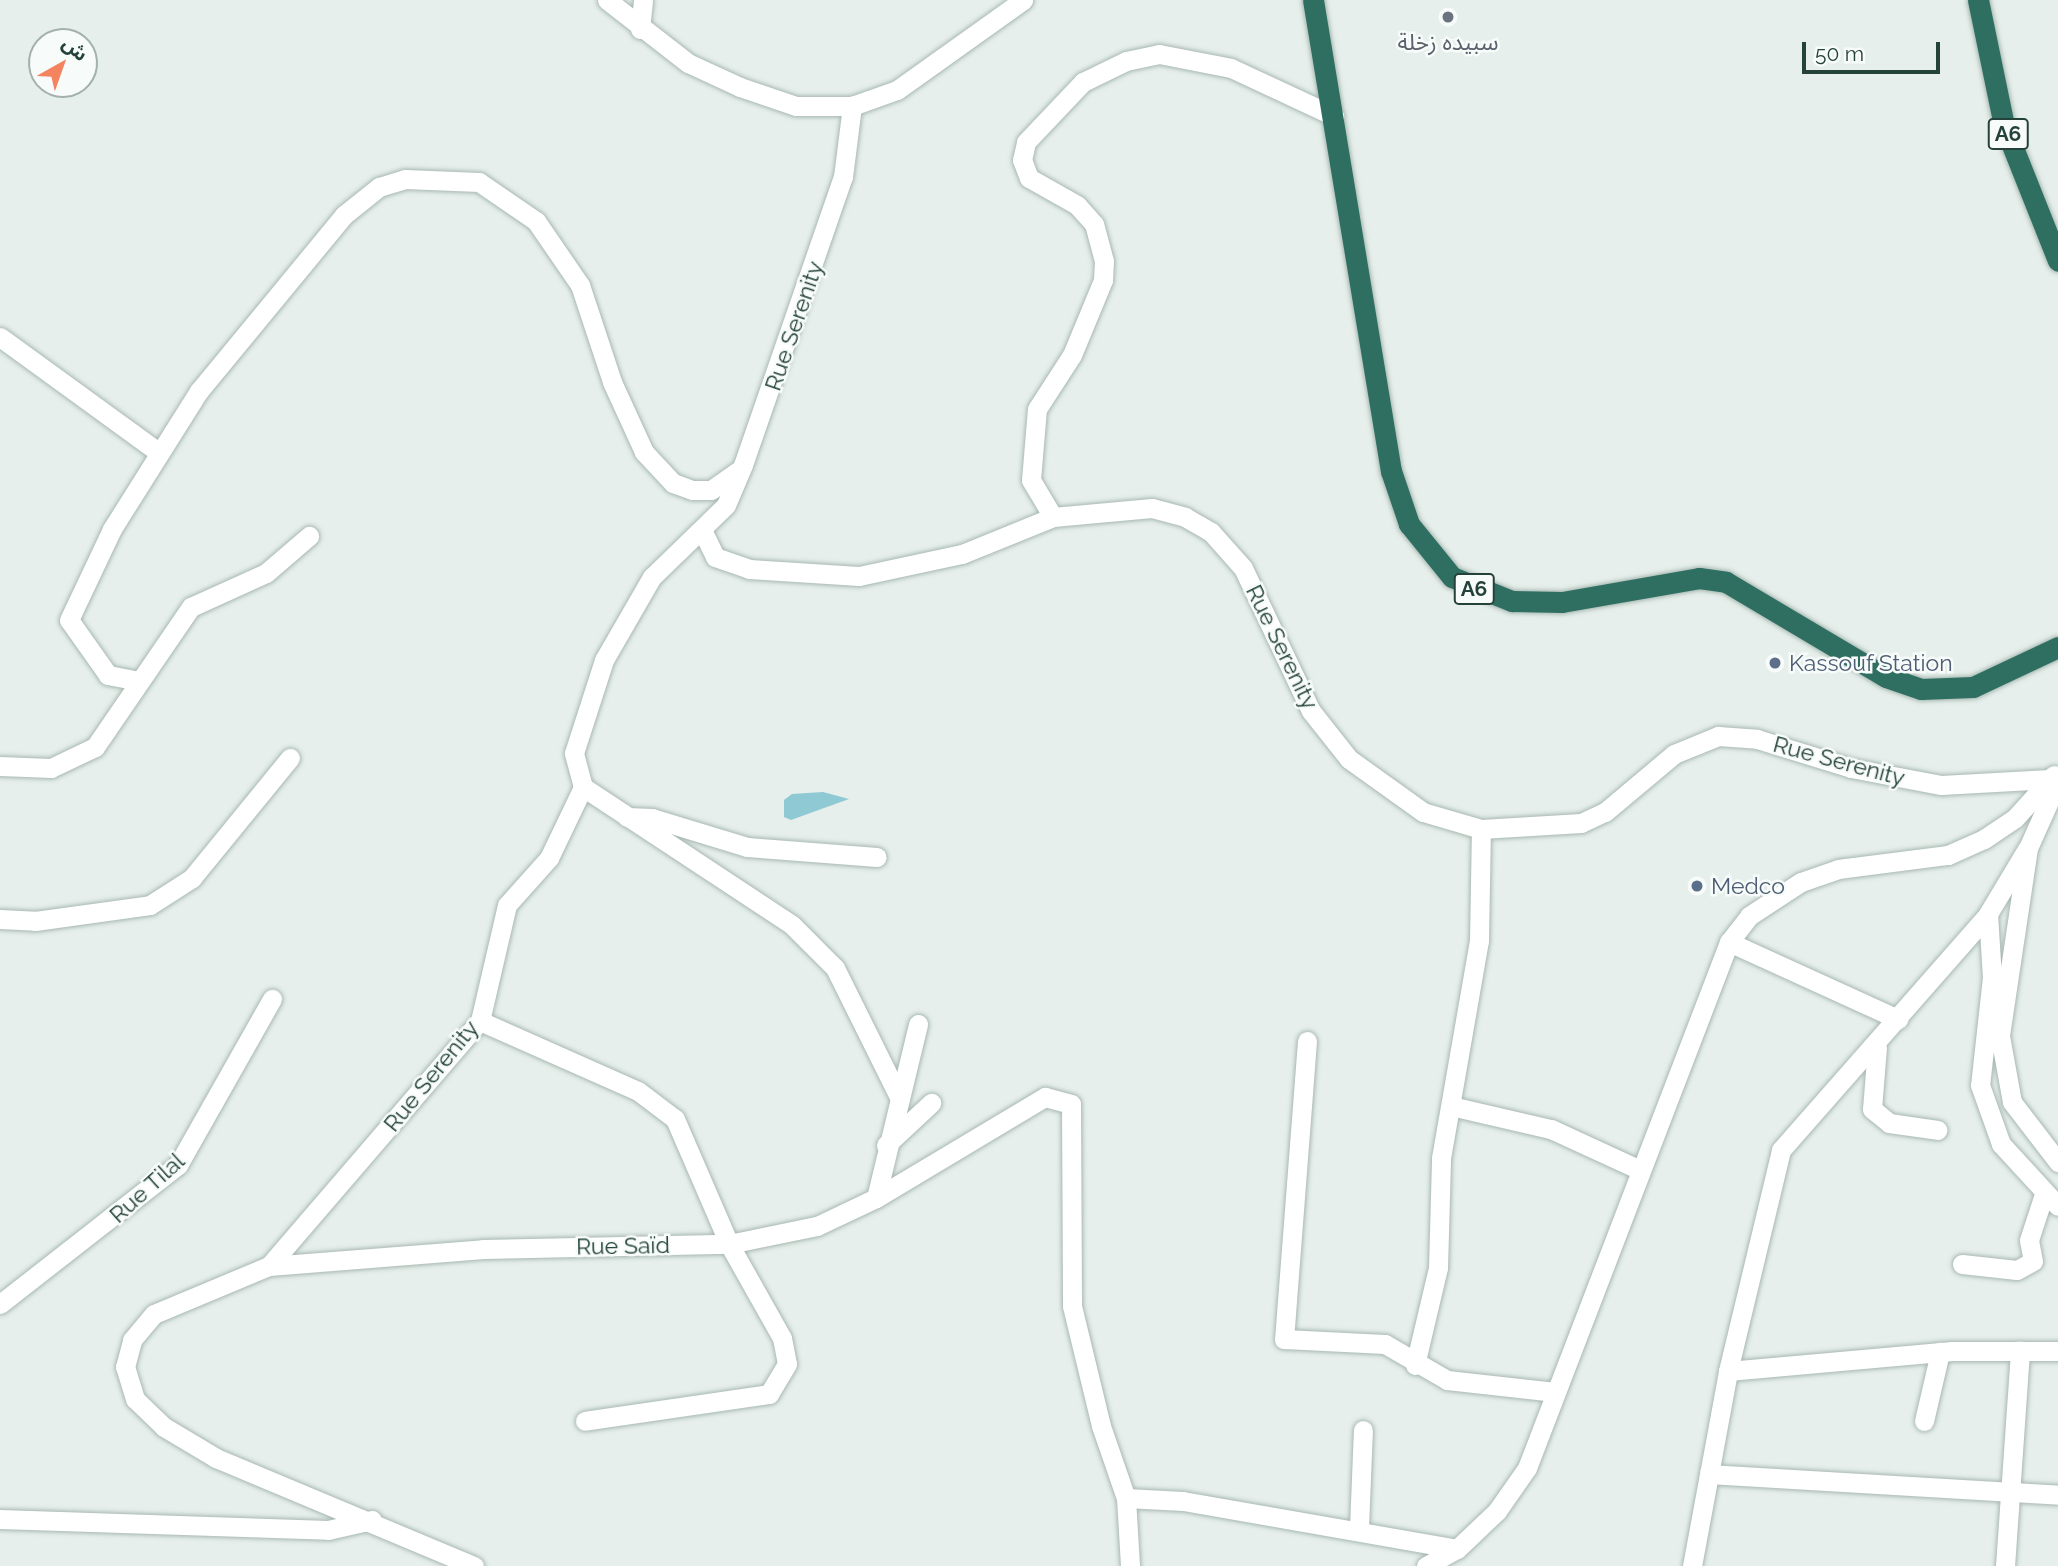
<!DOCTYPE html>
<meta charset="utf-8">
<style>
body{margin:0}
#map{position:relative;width:2058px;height:1566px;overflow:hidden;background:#e6efeb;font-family:Raleway,"Noto Sans Arabic",sans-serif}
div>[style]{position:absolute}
.water>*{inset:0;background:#8ec9d4}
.roads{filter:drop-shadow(0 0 2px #a8b8b2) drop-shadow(0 0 2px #a8b8b2)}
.minor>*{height:19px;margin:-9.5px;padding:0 9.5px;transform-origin:9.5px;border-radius:9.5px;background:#fff}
.highway>*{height:21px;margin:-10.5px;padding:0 10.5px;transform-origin:10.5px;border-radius:10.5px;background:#2f6f62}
.dots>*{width:19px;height:19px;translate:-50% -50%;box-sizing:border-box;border:4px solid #f7fbf9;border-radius:50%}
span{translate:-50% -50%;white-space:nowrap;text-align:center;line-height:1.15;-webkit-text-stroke:5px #f7fbf9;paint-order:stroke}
.shield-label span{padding:2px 5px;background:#f7fbf9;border:2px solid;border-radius:5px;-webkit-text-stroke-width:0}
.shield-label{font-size:21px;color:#24423a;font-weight:700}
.worship-label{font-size:23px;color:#5b616d}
.street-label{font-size:23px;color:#24423a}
.service-label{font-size:23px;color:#4e5e75}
.left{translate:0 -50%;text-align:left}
.north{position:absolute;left:28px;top:28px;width:70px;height:70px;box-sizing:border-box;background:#f7fbf9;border:2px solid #a3b1ad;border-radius:50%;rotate:40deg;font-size:19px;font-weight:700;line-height:28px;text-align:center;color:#24423a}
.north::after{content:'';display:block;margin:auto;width:24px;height:32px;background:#f4845f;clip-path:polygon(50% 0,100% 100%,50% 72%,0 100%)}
.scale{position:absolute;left:1802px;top:42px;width:138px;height:32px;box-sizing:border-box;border:4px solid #24423a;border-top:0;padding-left:9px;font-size:21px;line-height:24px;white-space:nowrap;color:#24423a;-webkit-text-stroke:5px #f7fbf9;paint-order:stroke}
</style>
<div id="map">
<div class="water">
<i style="clip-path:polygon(823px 792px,849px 799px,791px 820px,784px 817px,784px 800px,792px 794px)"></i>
</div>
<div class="roads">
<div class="minor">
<i style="left:607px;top:0;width:103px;rotate:37.9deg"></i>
<i style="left:688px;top:63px;width:57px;rotate:24.8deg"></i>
<i style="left:740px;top:87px;width:59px;rotate:18.7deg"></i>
<i style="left:796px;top:106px;width:56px"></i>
<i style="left:852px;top:106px;width:48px;rotate:-19.6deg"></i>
<i style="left:897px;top:90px;width:155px;rotate:-35.5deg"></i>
<i style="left:640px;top:29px;width:29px;rotate:-84deg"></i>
<i style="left:0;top:337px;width:195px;rotate:36deg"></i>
<i style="left:1053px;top:517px;width:43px;rotate:-120.7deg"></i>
<i style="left:1031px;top:480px;width:71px;rotate:-85.2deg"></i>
<i style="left:1037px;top:409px;width:64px;rotate:-57.1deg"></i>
<i style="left:1072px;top:355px;width:81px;rotate:-67.5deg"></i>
<i style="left:1103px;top:280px;width:19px;rotate:-87deg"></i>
<i style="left:1104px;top:261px;width:38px;rotate:-105deg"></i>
<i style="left:1094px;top:224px;width:25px;rotate:-132deg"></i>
<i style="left:1077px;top:205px;width:55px;rotate:-150.6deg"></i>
<i style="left:1029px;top:178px;width:19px;rotate:-111deg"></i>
<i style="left:1022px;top:160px;width:18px;rotate:-77deg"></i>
<i style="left:1026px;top:142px;width:83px;rotate:-46.5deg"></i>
<i style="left:1083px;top:82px;width:48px;rotate:-26deg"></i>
<i style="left:1126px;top:61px;width:34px;rotate:-12deg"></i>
<i style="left:1159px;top:54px;width:73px;rotate:11deg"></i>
<i style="left:1231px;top:68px;width:114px;rotate:25deg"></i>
<i style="left:704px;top:534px;width:25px;rotate:64deg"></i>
<i style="left:715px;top:557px;width:36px;rotate:19deg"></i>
<i style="left:749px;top:569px;width:110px;rotate:3.6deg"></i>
<i style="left:859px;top:576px;width:105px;rotate:-12.1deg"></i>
<i style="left:962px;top:554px;width:98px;rotate:-22.1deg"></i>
<i style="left:1053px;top:517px;width:99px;rotate:-5.2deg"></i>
<i style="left:1152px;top:508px;width:34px;rotate:15deg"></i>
<i style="left:1185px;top:517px;width:30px;rotate:30deg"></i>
<i style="left:1211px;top:532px;width:48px;rotate:48.4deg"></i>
<i style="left:1243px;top:568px;width:158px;rotate:64.6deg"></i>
<i style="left:1311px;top:711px;width:61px;rotate:51.6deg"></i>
<i style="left:1349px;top:759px;width:91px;rotate:35.6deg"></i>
<i style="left:1423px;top:812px;width:60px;rotate:16.3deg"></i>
<i style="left:1481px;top:829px;width:100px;rotate:-3.4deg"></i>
<i style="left:1581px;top:823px;width:26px;rotate:-25deg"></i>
<i style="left:1605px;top:812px;width:90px;rotate:-40deg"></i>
<i style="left:1674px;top:754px;width:48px;rotate:-22.2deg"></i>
<i style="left:1718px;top:736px;width:39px;rotate:4deg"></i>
<i style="left:1757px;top:739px;width:98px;rotate:17.1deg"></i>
<i style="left:1851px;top:768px;width:92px;rotate:10.7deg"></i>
<i style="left:1941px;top:785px;width:109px;rotate:-3.2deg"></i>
<i style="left:139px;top:681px;width:32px;rotate:-169deg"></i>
<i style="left:108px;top:675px;width:67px;rotate:-125.3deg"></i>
<i style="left:69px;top:620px;width:101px;rotate:-64.7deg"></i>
<i style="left:112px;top:529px;width:163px;rotate:-57.8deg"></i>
<i style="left:199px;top:391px;width:228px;rotate:-50.5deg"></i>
<i style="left:344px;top:215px;width:45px;rotate:-38.7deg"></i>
<i style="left:379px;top:187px;width:27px;rotate:-17deg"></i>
<i style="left:405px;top:179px;width:74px;rotate:2.3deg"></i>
<i style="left:479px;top:182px;width:69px;rotate:34.4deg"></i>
<i style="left:536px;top:221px;width:78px;rotate:55.5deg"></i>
<i style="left:580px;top:285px;width:102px;rotate:71.7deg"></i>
<i style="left:612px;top:382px;width:77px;rotate:65.4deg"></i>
<i style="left:644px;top:452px;width:42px;rotate:46.9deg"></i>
<i style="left:673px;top:483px;width:20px;rotate:20deg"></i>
<i style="left:692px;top:490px;width:19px"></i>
<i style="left:711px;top:490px;width:33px;rotate:-35deg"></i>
<i style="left:0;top:766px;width:51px;rotate:2.2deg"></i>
<i style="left:51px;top:768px;width:49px;rotate:-25.5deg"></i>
<i style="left:95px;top:747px;width:170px;rotate:-55.6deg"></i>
<i style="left:191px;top:607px;width:82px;rotate:-24.4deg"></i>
<i style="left:266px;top:573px;width:57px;rotate:-40.7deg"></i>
<i style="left:2058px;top:781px;width:73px;rotate:114.1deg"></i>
<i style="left:2028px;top:848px;width:190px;rotate:98.5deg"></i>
<i style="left:2000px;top:1036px;width:67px;rotate:79.7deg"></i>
<i style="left:2012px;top:1102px;width:76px;rotate:52.5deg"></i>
<i style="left:583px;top:787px;width:250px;rotate:33.4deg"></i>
<i style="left:792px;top:925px;width:61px;rotate:45deg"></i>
<i style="left:835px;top:968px;width:146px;rotate:63.6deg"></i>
<i style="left:627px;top:817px;width:25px;rotate:2deg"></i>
<i style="left:652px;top:818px;width:99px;rotate:17deg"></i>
<i style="left:747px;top:847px;width:130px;rotate:4.4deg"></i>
<i style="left:2027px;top:849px;width:76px;rotate:121deg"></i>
<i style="left:1988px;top:914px;width:63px;rotate:86.4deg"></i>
<i style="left:1992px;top:977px;width:109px;rotate:96.3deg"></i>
<i style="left:1980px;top:1085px;width:63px;rotate:70.4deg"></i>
<i style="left:2001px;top:1144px;width:84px;rotate:47.4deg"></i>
<i style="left:0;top:919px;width:35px;rotate:3deg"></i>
<i style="left:35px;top:921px;width:116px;rotate:-7.9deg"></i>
<i style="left:150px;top:905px;width:50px;rotate:-32.7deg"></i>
<i style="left:192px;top:878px;width:155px;rotate:-50.8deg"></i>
<i style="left:1729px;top:942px;width:186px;rotate:24.5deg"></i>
<i style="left:480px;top:1021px;width:173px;rotate:23.9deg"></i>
<i style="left:638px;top:1091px;width:46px;rotate:37.1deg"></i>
<i style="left:675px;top:1119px;width:136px;rotate:66.6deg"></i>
<i style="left:729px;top:1244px;width:108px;rotate:60.6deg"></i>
<i style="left:782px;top:1338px;width:26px;rotate:79deg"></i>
<i style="left:787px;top:1364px;width:35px;rotate:121deg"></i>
<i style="left:769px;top:1394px;width:186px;rotate:171.7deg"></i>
<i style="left:1307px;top:1041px;width:299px;rotate:94.4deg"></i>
<i style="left:1284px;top:1339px;width:101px;rotate:2.8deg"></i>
<i style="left:1385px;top:1344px;width:72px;rotate:30.1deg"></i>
<i style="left:1447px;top:1380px;width:109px;rotate:6.3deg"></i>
<i style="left:1877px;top:1047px;width:62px;rotate:94.6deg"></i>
<i style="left:1872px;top:1109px;width:22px;rotate:39deg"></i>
<i style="left:1889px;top:1123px;width:49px;rotate:8.1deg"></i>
<i style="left:1451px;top:1106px;width:103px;rotate:13deg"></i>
<i style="left:1551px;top:1129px;width:96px;rotate:24.7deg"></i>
<i style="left:886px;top:1145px;width:62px;rotate:-43deg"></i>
<i style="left:876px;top:1198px;width:179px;rotate:-76.4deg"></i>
<i style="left:1962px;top:1264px;width:55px;rotate:6.2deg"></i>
<i style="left:2017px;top:1270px;width:18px;rotate:-29deg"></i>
<i style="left:2033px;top:1261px;width:21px;rotate:-101deg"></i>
<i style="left:2029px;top:1240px;width:48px;rotate:-71.9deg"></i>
<i style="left:269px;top:1266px;width:323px;rotate:-49.3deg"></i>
<i style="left:480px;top:1021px;width:119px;rotate:-76.9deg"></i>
<i style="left:507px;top:905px;width:63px;rotate:-48.2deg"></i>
<i style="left:549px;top:858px;width:79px;rotate:-64.4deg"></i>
<i style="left:583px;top:787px;width:35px;rotate:-105deg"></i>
<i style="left:574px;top:753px;width:98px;rotate:-72.1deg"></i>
<i style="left:604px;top:660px;width:96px;rotate:-60deg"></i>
<i style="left:652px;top:577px;width:103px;rotate:-44.2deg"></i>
<i style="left:726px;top:505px;width:43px;rotate:-67deg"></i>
<i style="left:743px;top:465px;width:305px;rotate:-70.9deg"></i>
<i style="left:843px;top:177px;width:72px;rotate:-82.8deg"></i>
<i style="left:0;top:1304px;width:226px;rotate:-38deg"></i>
<i style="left:178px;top:1165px;width:191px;rotate:-60.5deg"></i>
<i style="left:1415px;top:1365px;width:100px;rotate:-76.7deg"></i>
<i style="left:1438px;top:1268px;width:110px;rotate:-88.4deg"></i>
<i style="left:1441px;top:1158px;width:220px;rotate:-80.1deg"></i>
<i style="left:1479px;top:941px;width:112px;rotate:-89deg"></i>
<i style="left:1728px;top:1371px;width:225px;rotate:-5.1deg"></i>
<i style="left:1952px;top:1351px;width:106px"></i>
<i style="left:1924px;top:1421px;width:71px;rotate:-76.9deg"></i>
<i style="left:1709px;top:1474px;width:350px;rotate:3.4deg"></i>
<i style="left:1126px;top:1498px;width:57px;rotate:3deg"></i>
<i style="left:1183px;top:1501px;width:278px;rotate:9.9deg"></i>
<i style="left:0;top:1519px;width:328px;rotate:1.9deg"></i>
<i style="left:328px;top:1530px;width:45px;rotate:-12.8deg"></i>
<i style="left:1359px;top:1528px;width:98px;rotate:-87.7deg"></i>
<i style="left:474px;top:1566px;width:280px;rotate:-157.3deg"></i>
<i style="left:216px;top:1458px;width:61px;rotate:-149.2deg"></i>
<i style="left:164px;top:1427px;width:40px;rotate:-136deg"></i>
<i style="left:135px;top:1399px;width:34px;rotate:-107deg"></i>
<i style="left:125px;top:1367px;width:28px;rotate:-75deg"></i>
<i style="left:132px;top:1340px;width:34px;rotate:-50deg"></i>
<i style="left:154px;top:1314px;width:125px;rotate:-22.7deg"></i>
<i style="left:269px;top:1266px;width:215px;rotate:-4.5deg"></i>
<i style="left:483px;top:1249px;width:246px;rotate:-1.2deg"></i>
<i style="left:729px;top:1244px;width:90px;rotate:-11.6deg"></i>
<i style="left:817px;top:1226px;width:65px;rotate:-25.4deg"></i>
<i style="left:876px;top:1198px;width:197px;rotate:-30.9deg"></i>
<i style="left:1045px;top:1097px;width:27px;rotate:15deg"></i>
<i style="left:1071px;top:1104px;width:202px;rotate:89.7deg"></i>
<i style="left:1072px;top:1306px;width:123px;rotate:76.4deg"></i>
<i style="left:1101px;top:1426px;width:76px;rotate:70.9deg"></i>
<i style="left:1126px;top:1498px;width:68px;rotate:86.6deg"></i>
<i style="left:1426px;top:1566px;width:35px;rotate:-29deg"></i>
<i style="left:1457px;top:1549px;width:55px;rotate:-43.5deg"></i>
<i style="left:1497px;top:1511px;width:52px;rotate:-55.1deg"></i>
<i style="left:1527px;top:1468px;width:563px;rotate:-68.99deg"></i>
<i style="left:1729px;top:942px;width:33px;rotate:-52deg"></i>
<i style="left:1749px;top:916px;width:62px;rotate:-33.2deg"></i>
<i style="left:1801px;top:882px;width:39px;rotate:-19deg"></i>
<i style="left:1838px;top:869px;width:111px;rotate:-7.3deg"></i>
<i style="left:1948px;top:855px;width:39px;rotate:-24deg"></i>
<i style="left:1984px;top:839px;width:37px;rotate:-34deg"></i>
<i style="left:2015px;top:818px;width:58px;rotate:-47.8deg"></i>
<i style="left:1692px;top:1566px;width:198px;rotate:-79.5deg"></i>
<i style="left:1728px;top:1371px;width:227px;rotate:-76.5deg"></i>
<i style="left:1781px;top:1150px;width:314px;rotate:-48.7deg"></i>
<i style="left:2005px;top:1566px;width:216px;rotate:-86deg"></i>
</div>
<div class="highway">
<i style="left:1313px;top:0;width:477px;rotate:80.6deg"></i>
<i style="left:1391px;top:471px;width:56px;rotate:71.2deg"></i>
<i style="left:1409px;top:524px;width:68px;rotate:50.9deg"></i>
<i style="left:1452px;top:577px;width:65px;rotate:21.8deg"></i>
<i style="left:1512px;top:601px;width:50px;rotate:1.1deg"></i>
<i style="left:1562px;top:602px;width:139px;rotate:-9.9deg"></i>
<i style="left:1699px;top:578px;width:27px;rotate:8deg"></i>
<i style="left:1726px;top:582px;width:186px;rotate:30.7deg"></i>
<i style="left:1886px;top:677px;width:37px;rotate:19deg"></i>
<i style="left:1921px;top:689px;width:52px;rotate:-2.2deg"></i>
<i style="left:1973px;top:687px;width:94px;rotate:-25.2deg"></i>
<i style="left:1978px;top:0;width:128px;rotate:78.3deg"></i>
<i style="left:2004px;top:125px;width:146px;rotate:68.3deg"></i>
</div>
</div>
<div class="dots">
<i style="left:1448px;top:17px;background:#6b7280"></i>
<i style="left:1775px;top:663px;background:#5c6f8a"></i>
<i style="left:1697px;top:886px;background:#5c6f8a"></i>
</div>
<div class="shield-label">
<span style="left:2008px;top:134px">A6</span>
<span style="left:1474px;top:589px">A6</span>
</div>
<div class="worship-label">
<span style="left:1448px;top:42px">سبيده زخلة</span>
</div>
<div class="street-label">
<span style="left:794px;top:326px;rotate:-71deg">Rue Serenity</span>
<span style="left:1282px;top:647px;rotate:64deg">Rue Serenity</span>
<span style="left:1839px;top:761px;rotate:15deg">Rue Serenity</span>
<span style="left:431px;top:1076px;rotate:-51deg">Rue Serenity</span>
<span style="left:147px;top:1188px;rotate:-42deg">Rue Tilal</span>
<span style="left:623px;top:1246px;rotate:-1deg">Rue Saïd</span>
</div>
<div class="service-label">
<span class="left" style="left:1789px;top:663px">Kassouf Station</span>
<span class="left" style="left:1711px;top:886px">Medco</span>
</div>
<div class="north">ش</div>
<div class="scale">50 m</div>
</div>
